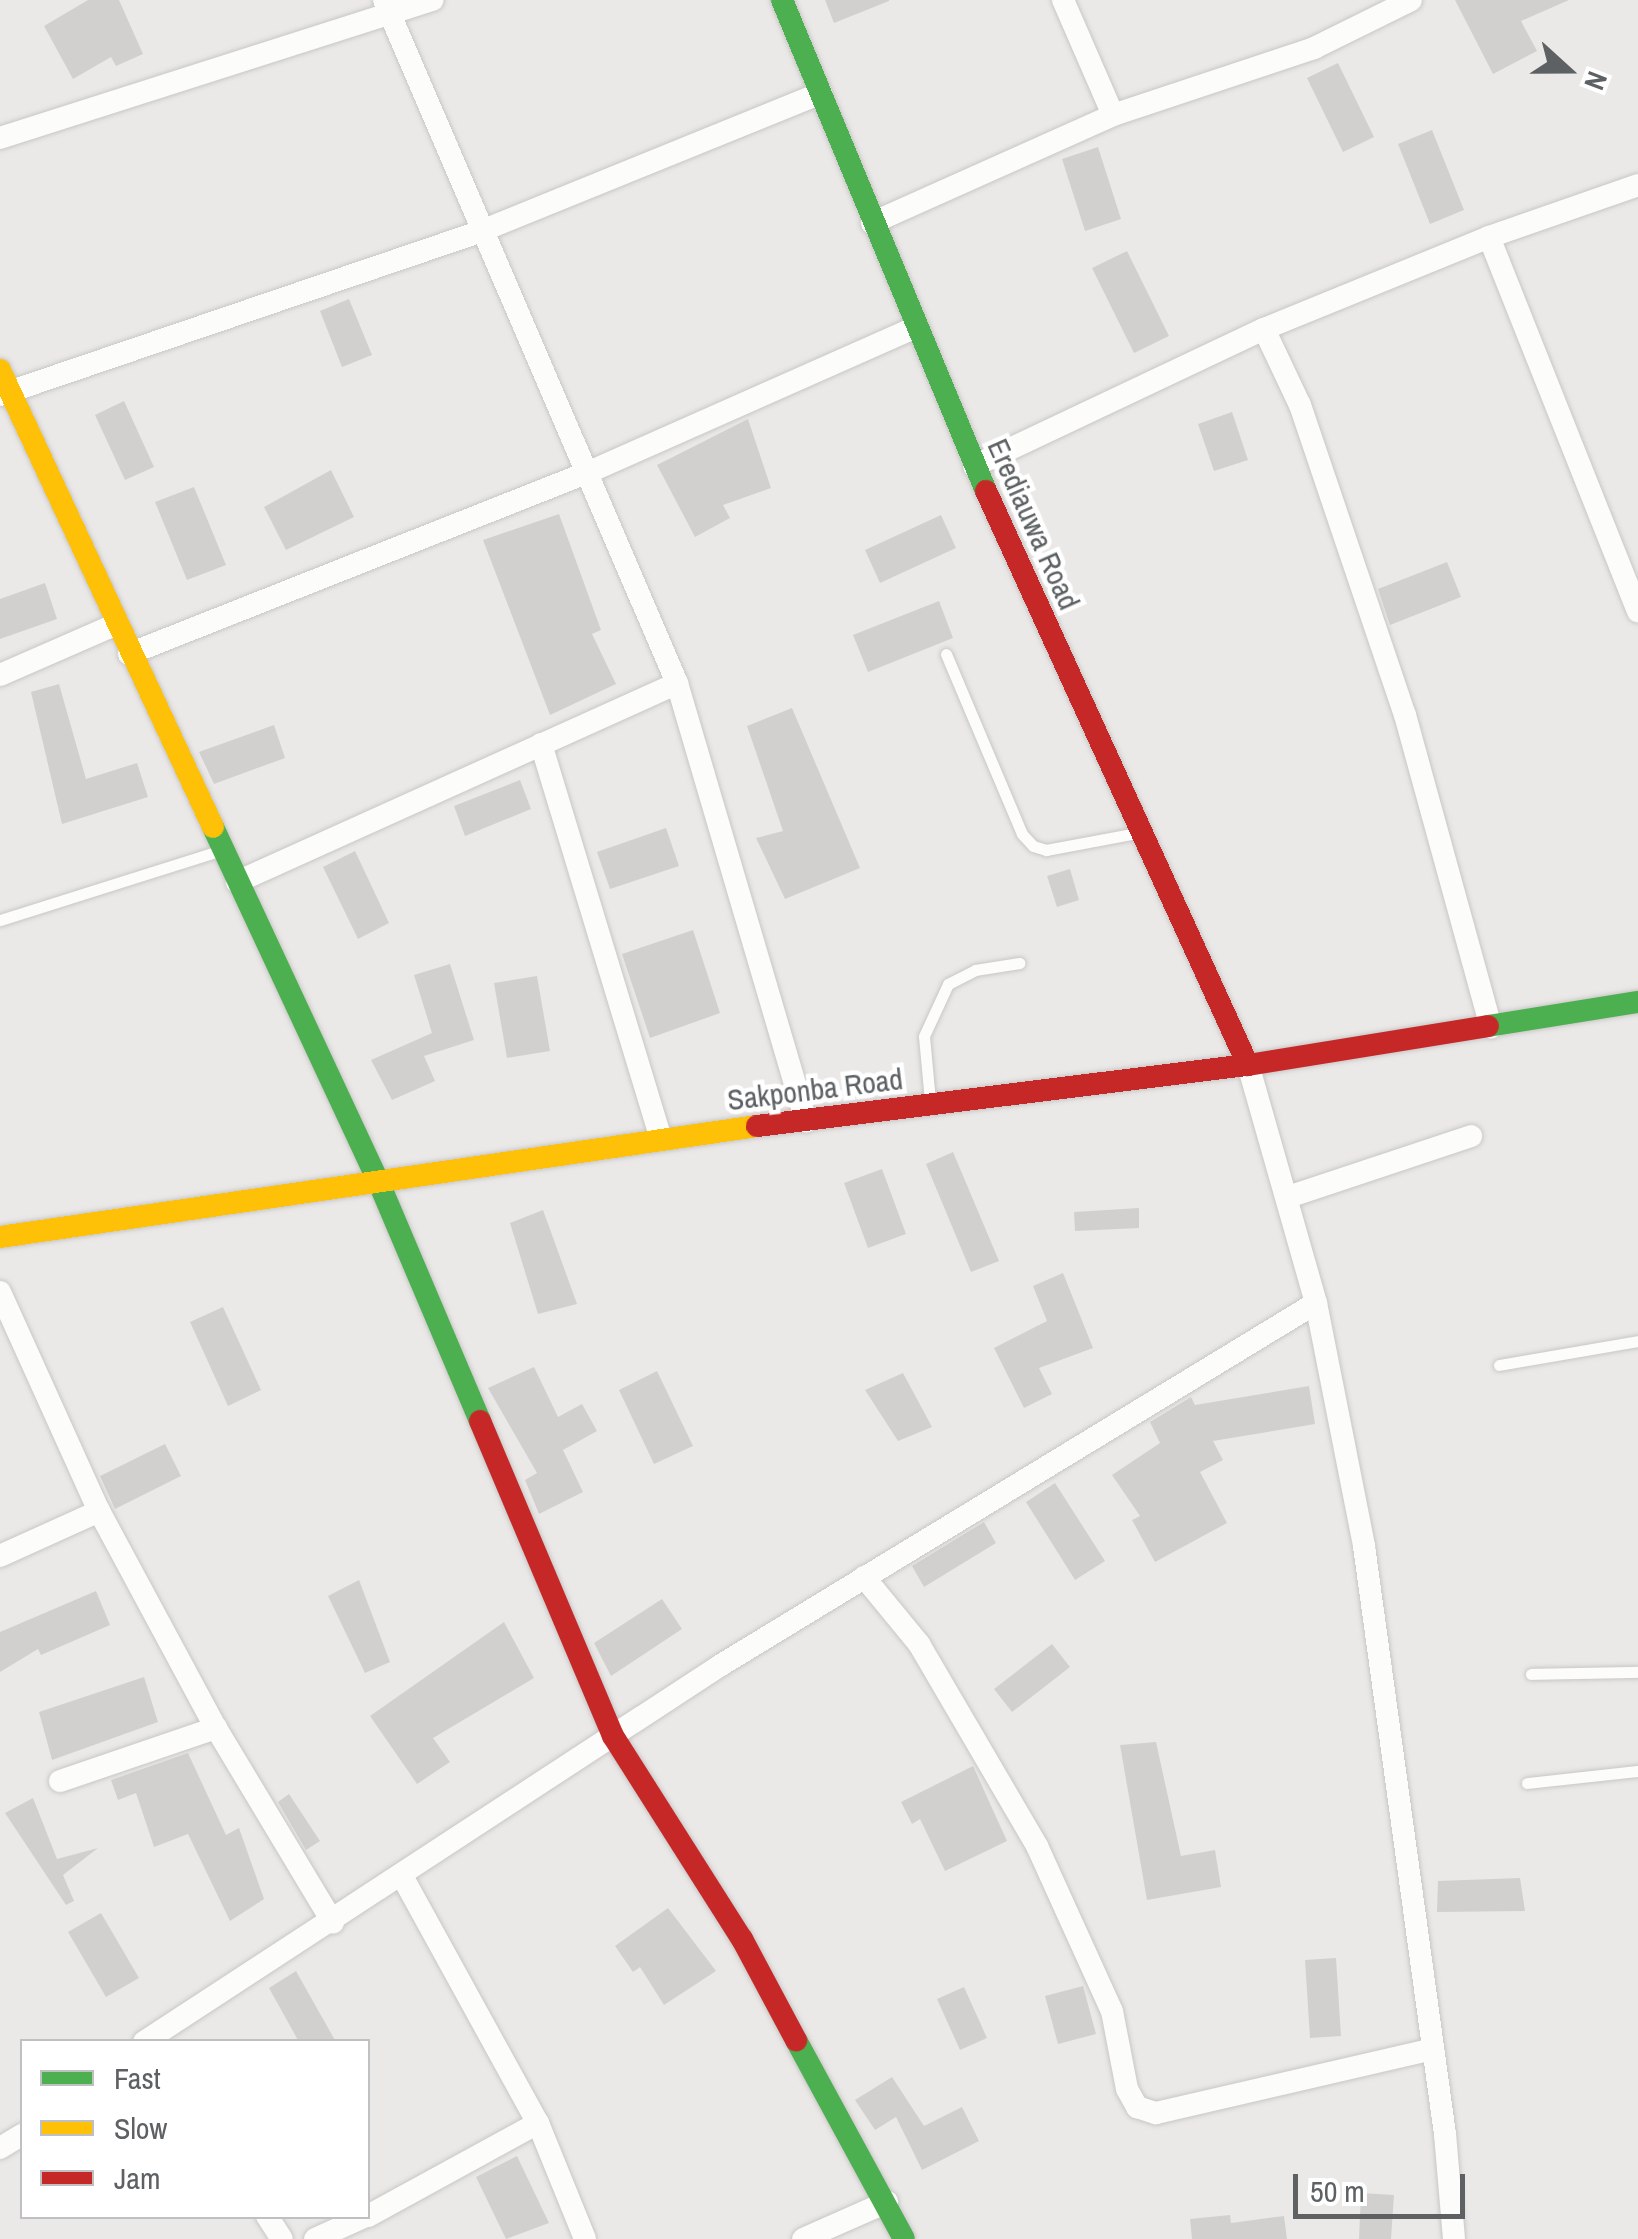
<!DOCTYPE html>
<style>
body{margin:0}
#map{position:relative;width:1638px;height:2239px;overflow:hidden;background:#ebe9e7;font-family:"Archivo Narrow",sans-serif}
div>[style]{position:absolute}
.building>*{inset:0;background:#d2d0cf}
.roads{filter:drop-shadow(0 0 2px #c8c7c6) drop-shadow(0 0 2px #c8c7c6)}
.lane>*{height:11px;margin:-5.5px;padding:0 5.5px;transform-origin:5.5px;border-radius:5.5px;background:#fcfcfb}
.street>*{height:22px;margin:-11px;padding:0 11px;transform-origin:11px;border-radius:11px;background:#fcfcfb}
.fast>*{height:22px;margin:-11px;padding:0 11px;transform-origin:11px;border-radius:11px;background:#4caf50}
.slow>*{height:22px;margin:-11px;padding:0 11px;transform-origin:11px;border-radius:11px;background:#ffc107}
.jam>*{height:22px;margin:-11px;padding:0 11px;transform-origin:11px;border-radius:11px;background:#c62828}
span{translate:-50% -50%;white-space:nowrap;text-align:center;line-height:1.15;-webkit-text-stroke:9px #fff;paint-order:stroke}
.street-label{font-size:30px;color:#5d6163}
.legend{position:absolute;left:20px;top:2039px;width:350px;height:180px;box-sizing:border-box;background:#fff;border:2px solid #bec0c1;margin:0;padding:12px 18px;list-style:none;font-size:30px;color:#5d6163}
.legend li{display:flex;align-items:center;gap:20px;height:50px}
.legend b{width:50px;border:2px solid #bec0c1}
.north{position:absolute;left:1518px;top:20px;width:100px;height:100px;-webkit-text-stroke:8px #fff;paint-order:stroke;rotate:111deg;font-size:28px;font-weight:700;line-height:40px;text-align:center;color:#5d6163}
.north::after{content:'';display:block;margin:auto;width:35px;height:45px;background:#5d6163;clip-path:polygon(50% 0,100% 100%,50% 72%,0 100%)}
.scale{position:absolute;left:1293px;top:2174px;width:172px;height:45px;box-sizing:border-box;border:5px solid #5d6163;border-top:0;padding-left:12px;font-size:30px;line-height:35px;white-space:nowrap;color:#5d6163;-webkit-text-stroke:8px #fff;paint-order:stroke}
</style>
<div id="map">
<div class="building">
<i style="clip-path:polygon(88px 0,119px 0,143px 54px,116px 66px,111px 57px,73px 79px,44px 26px)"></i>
<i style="clip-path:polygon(825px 0,889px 0,889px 1px,834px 23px)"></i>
<i style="clip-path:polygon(1455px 0,1569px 0,1521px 21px,1537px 51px,1493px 74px)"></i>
<i style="clip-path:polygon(1338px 63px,1374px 137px,1343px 152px,1307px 78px)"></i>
<i style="clip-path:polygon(1432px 130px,1464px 210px,1430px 224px,1398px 144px)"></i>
<i style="clip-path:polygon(1098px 147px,1121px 219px,1085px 231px,1062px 159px)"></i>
<i style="clip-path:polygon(1127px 251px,1169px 336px,1134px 353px,1092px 268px)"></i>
<i style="clip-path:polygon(349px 299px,372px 355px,342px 367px,320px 311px)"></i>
<i style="clip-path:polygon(124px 401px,154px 467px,125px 480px,95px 415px)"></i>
<i style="clip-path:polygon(1232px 412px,1248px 460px,1214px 471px,1198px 424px)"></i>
<i style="clip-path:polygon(748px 419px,771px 488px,723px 505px,730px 518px,695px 537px,657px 465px)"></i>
<i style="clip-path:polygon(331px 470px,354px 517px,286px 550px,264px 507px)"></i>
<i style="clip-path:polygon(194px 487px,226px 565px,187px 580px,155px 502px)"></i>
<i style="clip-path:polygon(559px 514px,601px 630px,592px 634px,616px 684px,550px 715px,483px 540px)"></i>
<i style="clip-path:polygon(941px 515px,956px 548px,880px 583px,865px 550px)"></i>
<i style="clip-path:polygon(1447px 562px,1461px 597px,1390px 625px,1378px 589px)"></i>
<i style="clip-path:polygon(45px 583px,57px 619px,0 639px,0 599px)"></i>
<i style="clip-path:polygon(939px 601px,953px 638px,868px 672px,853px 635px)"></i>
<i style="clip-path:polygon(59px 684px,86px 779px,137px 763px,148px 797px,62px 824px,31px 692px)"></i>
<i style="clip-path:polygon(792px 708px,860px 868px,785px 899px,756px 838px,783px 831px,747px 726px)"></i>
<i style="clip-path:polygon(274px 725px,285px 758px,214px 784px,199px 752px)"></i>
<i style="clip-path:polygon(520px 780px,531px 809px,465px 836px,454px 806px)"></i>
<i style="clip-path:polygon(666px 828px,679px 866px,610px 889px,597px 852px)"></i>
<i style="clip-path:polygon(355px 851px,389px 923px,358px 939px,323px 867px)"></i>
<i style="clip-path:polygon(1070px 869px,1079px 900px,1057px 907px,1047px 876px)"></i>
<i style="clip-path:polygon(693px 930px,720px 1013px,650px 1038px,622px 954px)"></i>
<i style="clip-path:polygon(450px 964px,474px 1040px,424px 1056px,435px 1081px,392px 1100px,371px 1060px,432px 1033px,414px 975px)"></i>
<i style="clip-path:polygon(537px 976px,550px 1051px,507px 1058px,494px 983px)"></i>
<i style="clip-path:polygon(953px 1152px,999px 1261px,971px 1272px,926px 1164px)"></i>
<i style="clip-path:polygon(882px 1169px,906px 1234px,868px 1248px,844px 1183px)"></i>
<i style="clip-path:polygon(1139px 1208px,1139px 1228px,1075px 1231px,1074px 1212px)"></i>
<i style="clip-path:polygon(543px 1210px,577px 1304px,538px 1314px,510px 1223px)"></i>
<i style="clip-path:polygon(1063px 1273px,1093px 1348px,1039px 1368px,1052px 1394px,1024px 1408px,994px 1348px,1047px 1321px,1033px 1286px)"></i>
<i style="clip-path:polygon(223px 1307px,261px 1390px,228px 1406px,190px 1322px)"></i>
<i style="clip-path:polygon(534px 1367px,558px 1417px,582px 1404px,597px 1431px,563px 1450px,583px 1492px,539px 1514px,525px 1480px,537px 1473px,488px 1388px)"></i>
<i style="clip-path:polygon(657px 1371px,693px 1446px,654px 1464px,619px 1390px)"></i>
<i style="clip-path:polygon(903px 1373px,932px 1427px,898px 1441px,865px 1390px)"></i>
<i style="clip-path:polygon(1309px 1386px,1315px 1424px,1213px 1441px,1223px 1460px,1200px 1472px,1227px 1523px,1155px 1562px,1132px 1520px,1140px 1516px,1112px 1475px,1160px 1443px,1150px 1422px,1191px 1397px,1195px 1405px)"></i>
<i style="clip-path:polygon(165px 1444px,181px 1476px,115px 1509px,100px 1476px)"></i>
<i style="clip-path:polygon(1055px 1483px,1105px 1561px,1075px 1580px,1026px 1502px)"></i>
<i style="clip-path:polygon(984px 1522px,996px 1543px,924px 1587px,912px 1566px)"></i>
<i style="clip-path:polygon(359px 1580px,390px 1662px,365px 1673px,328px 1596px)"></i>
<i style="clip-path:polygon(96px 1591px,110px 1625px,41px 1655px,38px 1649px,0 1672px,0 1632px)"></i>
<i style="clip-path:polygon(662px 1599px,682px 1629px,611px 1676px,594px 1643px)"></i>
<i style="clip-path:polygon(504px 1622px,534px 1678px,433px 1738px,450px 1762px,417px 1784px,370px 1716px)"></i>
<i style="clip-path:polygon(1052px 1644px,1070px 1667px,1012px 1712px,994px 1689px)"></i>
<i style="clip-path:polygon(144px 1677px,158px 1722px,52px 1760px,39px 1712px)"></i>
<i style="clip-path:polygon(1156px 1742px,1181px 1856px,1215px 1850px,1221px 1887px,1147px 1900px,1120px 1745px)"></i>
<i style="clip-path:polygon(188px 1753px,226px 1835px,239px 1828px,264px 1899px,230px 1921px,188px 1834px,154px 1847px,136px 1793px,118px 1800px,111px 1780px)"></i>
<i style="clip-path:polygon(973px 1766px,1007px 1841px,945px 1871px,920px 1819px,912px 1824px,901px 1802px)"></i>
<i style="clip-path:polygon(289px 1794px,320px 1841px,306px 1850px,278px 1802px)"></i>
<i style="clip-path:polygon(33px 1798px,57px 1859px,98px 1848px,63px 1875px,74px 1901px,66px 1905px,5px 1813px)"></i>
<i style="clip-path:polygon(1520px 1878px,1525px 1911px,1437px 1912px,1438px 1881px)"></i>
<i style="clip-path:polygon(668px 1908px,716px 1971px,664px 2005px,640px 1967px,633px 1972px,615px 1946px)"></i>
<i style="clip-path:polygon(101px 1913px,139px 1978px,106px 1997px,68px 1932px)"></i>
<i style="clip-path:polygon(1336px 1958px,1341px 2036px,1310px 2038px,1305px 1960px)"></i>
<i style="clip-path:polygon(296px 1971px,336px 2042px,299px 2042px,269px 1988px)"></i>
<i style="clip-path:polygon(1083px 1986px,1096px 2034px,1058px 2044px,1045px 1996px)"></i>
<i style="clip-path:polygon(964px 1987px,987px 2038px,960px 2050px,937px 1999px)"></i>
<i style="clip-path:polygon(892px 2077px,924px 2126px,962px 2107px,979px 2141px,922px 2170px,896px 2117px,875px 2130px,855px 2100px)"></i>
<i style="clip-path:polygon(517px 2156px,549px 2223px,506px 2239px,476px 2177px)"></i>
<i style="clip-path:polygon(1361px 2193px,1394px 2195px,1391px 2239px,1359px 2239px)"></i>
<i style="clip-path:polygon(1230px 2215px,1231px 2223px,1284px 2216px,1287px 2239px,1192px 2239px,1190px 2219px)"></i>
</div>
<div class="roads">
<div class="lane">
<i style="left:946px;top:654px;width:195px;rotate:67.1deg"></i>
<i style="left:1022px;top:834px;width:16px;rotate:47deg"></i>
<i style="left:1033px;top:846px;width:14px;rotate:17deg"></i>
<i style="left:1046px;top:850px;width:93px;rotate:-10.6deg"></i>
<i style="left:0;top:920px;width:233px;rotate:-17.5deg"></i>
<i style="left:930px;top:1101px;width:65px;rotate:-95.3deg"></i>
<i style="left:924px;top:1036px;width:57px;rotate:-65.2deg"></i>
<i style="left:948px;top:984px;width:30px;rotate:-27deg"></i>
<i style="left:975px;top:970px;width:45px;rotate:-9deg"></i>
<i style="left:1499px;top:1365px;width:141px;rotate:-9.8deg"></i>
<i style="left:1531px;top:1674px;width:107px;rotate:-1.1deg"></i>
<i style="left:1527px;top:1783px;width:112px;rotate:-6.2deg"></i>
</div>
<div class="street">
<i style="left:384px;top:0;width:743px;rotate:66.78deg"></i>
<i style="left:677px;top:683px;width:457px;rotate:73.6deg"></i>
<i style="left:1063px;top:0;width:125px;rotate:66.5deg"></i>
<i style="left:0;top:138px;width:454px;rotate:-17.7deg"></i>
<i style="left:872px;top:223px;width:264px;rotate:-24.1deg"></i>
<i style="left:1113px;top:115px;width:212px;rotate:-18.4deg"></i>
<i style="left:1314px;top:48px;width:108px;rotate:-26.3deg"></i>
<i style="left:1489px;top:237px;width:403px;rotate:68.3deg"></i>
<i style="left:1264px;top:329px;width:84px;rotate:64.7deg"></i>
<i style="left:1300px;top:405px;width:327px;rotate:71.3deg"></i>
<i style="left:1405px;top:715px;width:324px;rotate:74.6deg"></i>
<i style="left:0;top:395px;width:506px;rotate:-18.79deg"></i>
<i style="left:479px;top:232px;width:369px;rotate:-22.1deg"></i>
<i style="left:974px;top:466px;width:321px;rotate:-25.3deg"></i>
<i style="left:1264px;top:329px;width:243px;rotate:-22.2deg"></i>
<i style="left:1489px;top:237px;width:158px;rotate:-19.2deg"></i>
<i style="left:129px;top:654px;width:495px;rotate:-21.6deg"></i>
<i style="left:589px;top:472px;width:355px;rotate:-23.9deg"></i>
<i style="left:0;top:675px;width:128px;rotate:-23.6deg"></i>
<i style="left:541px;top:744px;width:412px;rotate:73.1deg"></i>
<i style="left:237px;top:882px;width:483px;rotate:-24.3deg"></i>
<i style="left:1288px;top:1197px;width:193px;rotate:-18.4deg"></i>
<i style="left:0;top:1292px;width:240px;rotate:65.7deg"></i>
<i style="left:99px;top:1511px;width:247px;rotate:61.7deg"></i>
<i style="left:216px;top:1728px;width:227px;rotate:59deg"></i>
<i style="left:1316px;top:1303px;width:248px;rotate:78.8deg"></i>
<i style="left:1364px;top:1546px;width:594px;rotate:82.16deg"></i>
<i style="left:1445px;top:2134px;width:105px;rotate:85.1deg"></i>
<i style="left:0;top:1556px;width:109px;rotate:-24.4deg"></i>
<i style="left:864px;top:1577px;width:87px;rotate:50.6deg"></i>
<i style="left:919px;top:1644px;width:234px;rotate:59.7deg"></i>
<i style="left:1037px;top:1846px;width:181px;rotate:65.6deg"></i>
<i style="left:1112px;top:2011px;width:79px;rotate:79.1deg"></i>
<i style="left:1127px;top:2089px;width:21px;rotate:61deg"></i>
<i style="left:1137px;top:2107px;width:20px;rotate:18deg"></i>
<i style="left:1156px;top:2113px;width:284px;rotate:-13deg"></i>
<i style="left:60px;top:1781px;width:165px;rotate:-18.8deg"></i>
<i style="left:402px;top:1876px;width:282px;rotate:61.2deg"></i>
<i style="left:538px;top:2123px;width:125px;rotate:67.9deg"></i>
<i style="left:144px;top:2042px;width:689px;rotate:-33.16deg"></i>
<i style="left:721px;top:1665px;width:696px;rotate:-31.32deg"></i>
<i style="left:1316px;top:1303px;width:248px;rotate:-105.9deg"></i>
<i style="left:0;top:2148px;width:26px;rotate:-31deg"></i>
<i style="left:267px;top:2216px;width:27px;rotate:57deg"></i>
<i style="left:368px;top:2216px;width:194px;rotate:-28.7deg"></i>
<i style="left:315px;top:2239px;width:56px;rotate:-24.3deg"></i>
<i style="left:803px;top:2239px;width:92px;rotate:-23.8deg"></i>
</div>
<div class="fast">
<i style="left:782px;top:0;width:532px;rotate:67.44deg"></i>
<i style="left:213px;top:827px;width:393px;rotate:65deg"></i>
<i style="left:379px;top:1183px;width:259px;rotate:67deg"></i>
<i style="left:1488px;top:1026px;width:152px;rotate:-9.1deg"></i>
<i style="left:796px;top:2040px;width:226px;rotate:61.5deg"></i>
</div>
<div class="slow">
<i style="left:0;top:370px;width:504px;rotate:65.01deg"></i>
<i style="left:0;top:1237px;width:765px;rotate:-8.34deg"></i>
</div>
<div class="jam">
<i style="left:986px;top:491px;width:631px;rotate:65.47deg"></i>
<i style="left:757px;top:1126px;width:495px;rotate:-7.1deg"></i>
<i style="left:1248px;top:1065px;width:243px;rotate:-9.2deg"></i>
<i style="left:480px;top:1421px;width:342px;rotate:67.1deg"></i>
<i style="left:613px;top:1736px;width:241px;rotate:57.6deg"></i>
<i style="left:742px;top:1939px;width:115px;rotate:61.9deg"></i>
</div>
</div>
<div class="street-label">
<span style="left:1034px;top:524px;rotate:66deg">Erediauwa Road</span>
<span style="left:815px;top:1089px;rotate:-7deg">Sakponba Road</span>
</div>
<ul class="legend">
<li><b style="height:12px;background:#4caf50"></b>Fast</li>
<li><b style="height:12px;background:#ffc107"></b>Slow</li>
<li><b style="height:12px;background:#c62828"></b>Jam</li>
</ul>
<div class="north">N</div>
<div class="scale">50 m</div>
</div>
